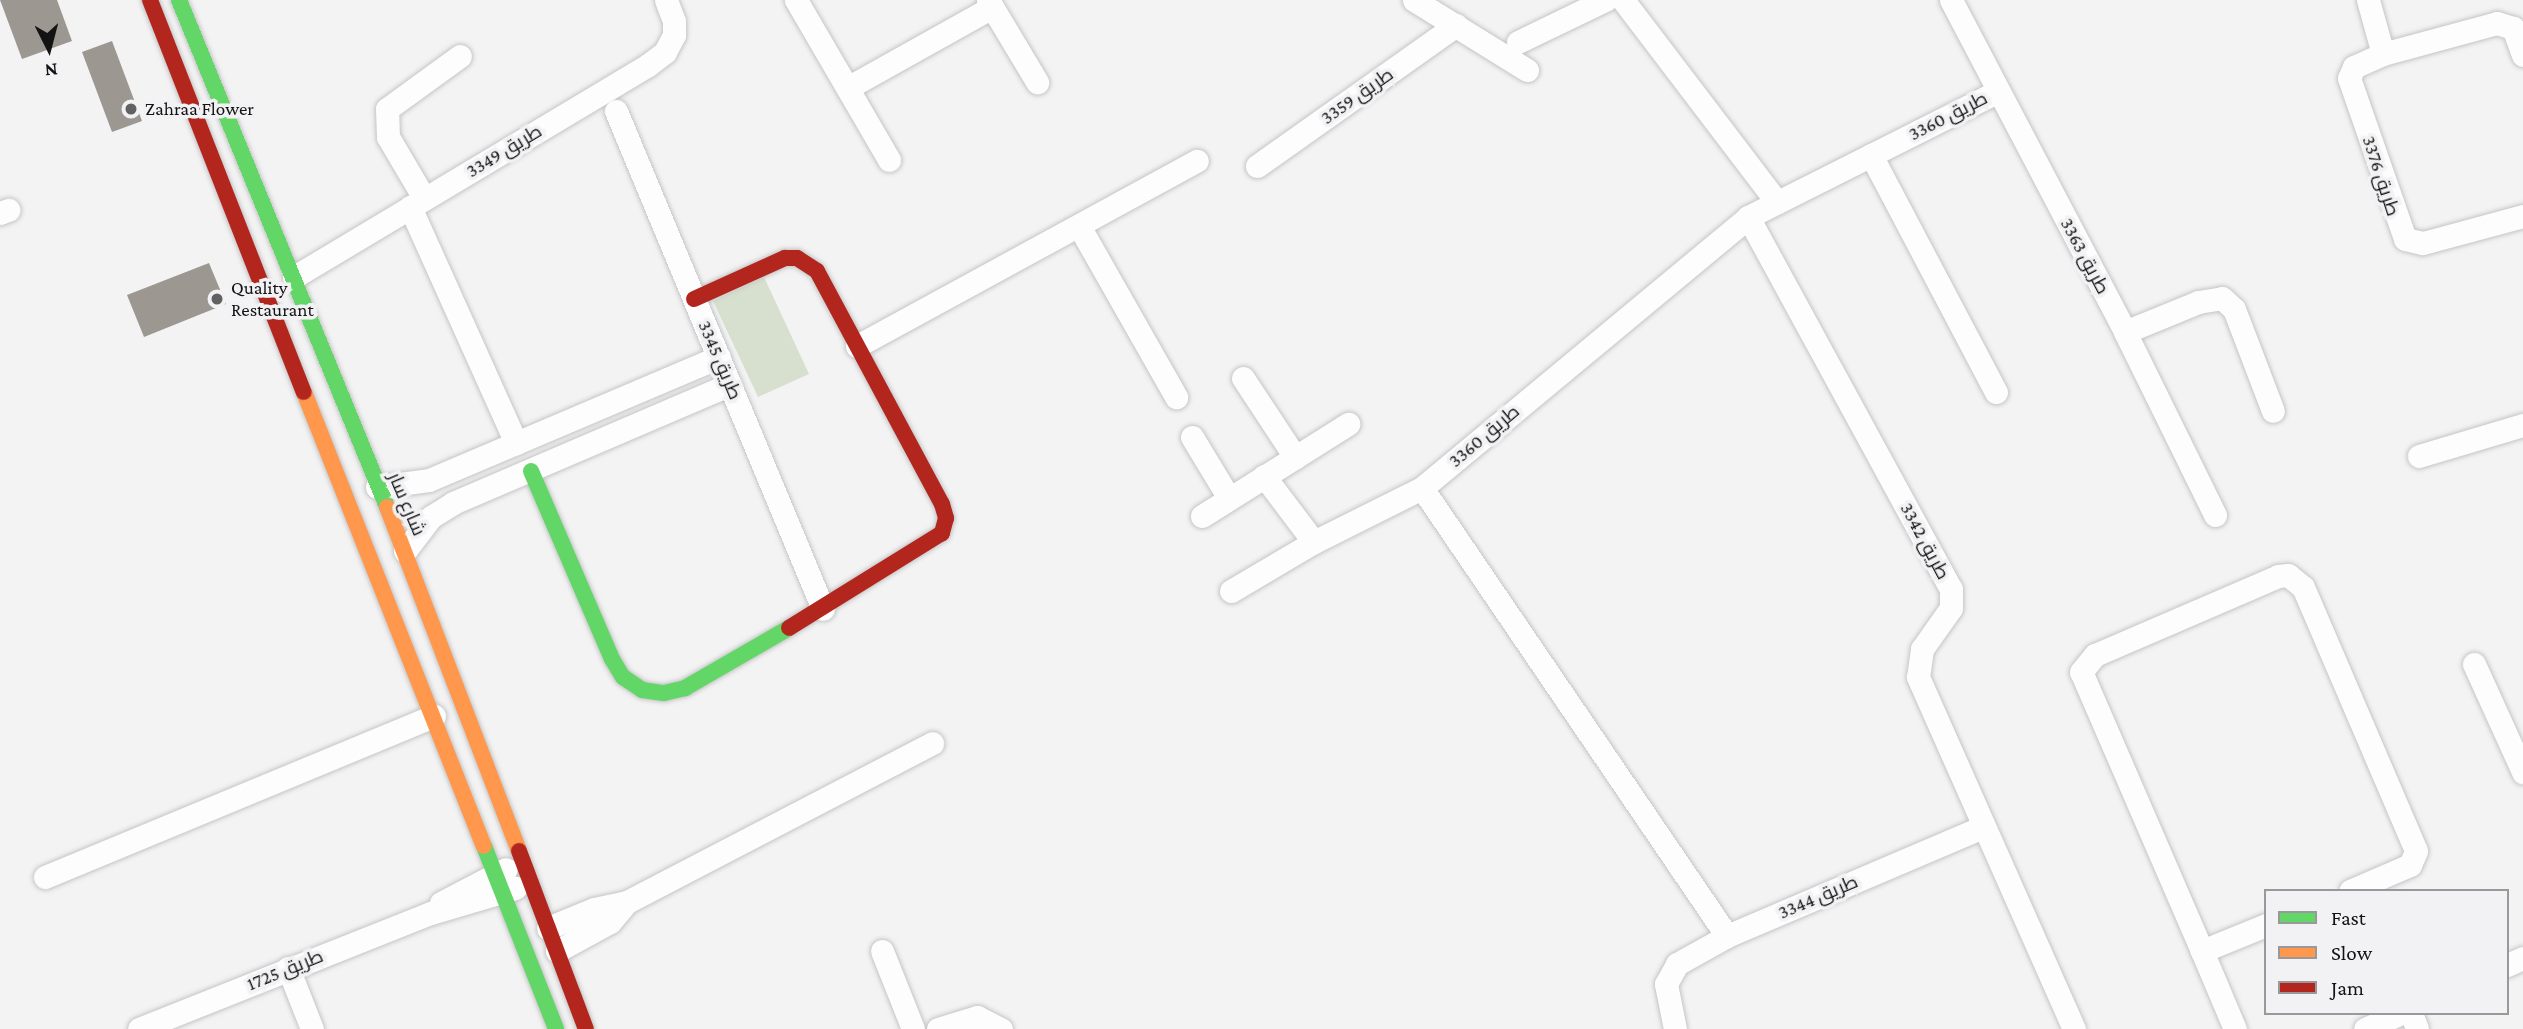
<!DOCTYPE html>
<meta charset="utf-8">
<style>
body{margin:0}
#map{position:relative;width:2523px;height:1029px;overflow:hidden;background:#f3f3f4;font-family:"Crimson Pro",Cairo,serif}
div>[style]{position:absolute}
.green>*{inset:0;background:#d7e0ce}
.building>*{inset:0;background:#9d9792}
.roads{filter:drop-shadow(0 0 2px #c5c5c6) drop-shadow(0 0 2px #c5c5c6)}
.street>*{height:23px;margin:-11.5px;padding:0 11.5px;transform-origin:11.5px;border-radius:11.5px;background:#fdfdfd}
.fast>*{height:16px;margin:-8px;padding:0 8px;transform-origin:8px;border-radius:8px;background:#63d668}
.slow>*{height:16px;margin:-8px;padding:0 8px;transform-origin:8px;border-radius:8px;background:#ff974d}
.jam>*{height:16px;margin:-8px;padding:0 8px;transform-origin:8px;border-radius:8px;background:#b3261e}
.dots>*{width:19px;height:19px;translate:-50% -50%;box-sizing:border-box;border:4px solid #f2f2f5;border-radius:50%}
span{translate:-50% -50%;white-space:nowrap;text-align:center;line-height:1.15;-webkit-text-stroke:7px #f2f2f5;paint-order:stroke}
.street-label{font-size:19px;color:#131314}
.poi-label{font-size:19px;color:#131314}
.left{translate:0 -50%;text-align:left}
.legend{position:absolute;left:2264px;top:889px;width:245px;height:126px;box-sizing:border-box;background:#f2f2f5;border:2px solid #99999b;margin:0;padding:9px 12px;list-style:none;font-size:21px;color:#131314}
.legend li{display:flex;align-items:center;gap:14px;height:35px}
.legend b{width:35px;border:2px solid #99999b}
.north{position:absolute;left:14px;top:14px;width:70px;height:70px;-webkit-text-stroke:5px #f2f2f5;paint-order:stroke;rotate:174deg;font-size:19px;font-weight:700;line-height:28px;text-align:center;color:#131314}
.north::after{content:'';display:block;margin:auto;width:24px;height:32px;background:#131314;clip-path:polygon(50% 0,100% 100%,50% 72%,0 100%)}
</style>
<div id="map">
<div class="green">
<i style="clip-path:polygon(764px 277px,809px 374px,758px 397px,713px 301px)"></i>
</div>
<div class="building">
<i style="clip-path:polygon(0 0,57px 0,72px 41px,22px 59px)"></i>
<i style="clip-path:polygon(112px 41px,142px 121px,112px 132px,82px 52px)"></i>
<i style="clip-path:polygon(209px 263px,226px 304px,144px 337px,127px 295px)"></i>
</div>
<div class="roads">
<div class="street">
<i style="left:796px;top:0;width:185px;rotate:59.8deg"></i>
<i style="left:988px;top:0;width:96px;rotate:59.1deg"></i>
<i style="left:1414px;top:0;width:133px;rotate:31.8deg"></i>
<i style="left:1623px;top:0;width:254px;rotate:52.7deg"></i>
<i style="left:1951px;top:0;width:375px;rotate:62.3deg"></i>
<i style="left:2125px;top:332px;width:204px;rotate:63.8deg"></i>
<i style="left:2368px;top:0;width:56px;rotate:74.5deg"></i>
<i style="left:1518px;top:42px;width:97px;rotate:-25.8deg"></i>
<i style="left:2523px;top:55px;width:29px;rotate:-110deg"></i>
<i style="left:2513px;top:28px;width:17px;rotate:-163deg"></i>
<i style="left:2497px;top:23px;width:118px;rotate:164.8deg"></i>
<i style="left:2383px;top:54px;width:32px;rotate:156deg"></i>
<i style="left:2354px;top:67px;width:12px;rotate:114deg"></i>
<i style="left:2349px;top:78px;width:170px;rotate:70.8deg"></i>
<i style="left:2405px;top:239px;width:18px;rotate:13deg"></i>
<i style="left:2423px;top:243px;width:104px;rotate:-15.1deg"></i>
<i style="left:849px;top:87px;width:164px;rotate:-29.2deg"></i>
<i style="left:616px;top:111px;width:539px;rotate:67.43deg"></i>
<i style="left:1871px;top:155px;width:268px;rotate:62.2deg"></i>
<i style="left:1257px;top:166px;width:244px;rotate:-35.3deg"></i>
<i style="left:424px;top:198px;width:71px;rotate:-120.5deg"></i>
<i style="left:388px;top:137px;width:28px;rotate:-92deg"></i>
<i style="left:387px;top:109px;width:90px;rotate:-36deg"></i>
<i style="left:410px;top:207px;width:259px;rotate:65.8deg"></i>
<i style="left:0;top:213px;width:9px;rotate:-21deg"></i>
<i style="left:1748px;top:217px;width:424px;rotate:61.4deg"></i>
<i style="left:1951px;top:589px;width:19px;rotate:90deg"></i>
<i style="left:1951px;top:608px;width:50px;rotate:125.3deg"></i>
<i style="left:1922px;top:649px;width:28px;rotate:98deg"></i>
<i style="left:1918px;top:677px;width:385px;rotate:66.1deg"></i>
<i style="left:1079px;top:226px;width:197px;rotate:60.4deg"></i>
<i style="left:294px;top:277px;width:413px;rotate:-30.9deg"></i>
<i style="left:648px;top:65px;width:21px;rotate:-37deg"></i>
<i style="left:665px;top:52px;width:19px;rotate:-62deg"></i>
<i style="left:674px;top:35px;width:14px;rotate:-90deg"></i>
<i style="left:674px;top:21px;width:22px;rotate:-111deg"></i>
<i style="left:2125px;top:332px;width:79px;rotate:-22.3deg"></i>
<i style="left:2198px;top:302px;width:24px;rotate:-9deg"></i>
<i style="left:2222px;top:298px;width:16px;rotate:43deg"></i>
<i style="left:2234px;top:309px;width:109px;rotate:69.1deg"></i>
<i style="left:857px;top:346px;width:387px;rotate:-28.6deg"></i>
<i style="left:1243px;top:378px;width:95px;rotate:56.6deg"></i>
<i style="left:1192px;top:437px;width:71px;rotate:58.8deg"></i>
<i style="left:2419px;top:456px;width:109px;rotate:-16.6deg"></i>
<i style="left:1264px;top:476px;width:83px;rotate:52.9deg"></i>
<i style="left:377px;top:487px;width:52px;rotate:-7.7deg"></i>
<i style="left:429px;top:480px;width:315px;rotate:-23deg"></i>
<i style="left:1422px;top:488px;width:542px;rotate:55.75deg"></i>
<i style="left:1202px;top:516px;width:173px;rotate:-32.2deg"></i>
<i style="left:405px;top:551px;width:43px;rotate:-52.6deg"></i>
<i style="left:431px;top:517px;width:26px;rotate:-32deg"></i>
<i style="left:453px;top:503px;width:301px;rotate:-23.2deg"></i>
<i style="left:1231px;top:591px;width:96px;rotate:-30.6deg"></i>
<i style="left:1314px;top:542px;width:121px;rotate:-26.6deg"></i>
<i style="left:1422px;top:488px;width:424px;rotate:-39.7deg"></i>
<i style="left:1748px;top:217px;width:280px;rotate:-26.7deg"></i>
<i style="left:2474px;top:664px;width:119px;rotate:65.6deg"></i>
<i style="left:45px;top:877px;width:421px;rotate:-22.5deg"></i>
<i style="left:441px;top:903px;width:73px;rotate:-27.6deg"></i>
<i style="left:2266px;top:925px;width:69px;rotate:157.9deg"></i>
<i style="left:2202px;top:951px;width:304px;rotate:-113.4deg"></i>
<i style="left:2081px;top:672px;width:22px;rotate:-51deg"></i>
<i style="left:2095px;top:655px;width:199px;rotate:-23.3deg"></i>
<i style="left:2278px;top:576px;width:10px;rotate:-6deg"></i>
<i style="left:2288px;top:575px;width:19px;rotate:39deg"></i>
<i style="left:2303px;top:587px;width:287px;rotate:66.8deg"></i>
<i style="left:2416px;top:851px;width:15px;rotate:113deg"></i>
<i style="left:2410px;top:865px;width:65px;rotate:156.6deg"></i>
<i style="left:548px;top:928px;width:50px;rotate:-22.4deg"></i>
<i style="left:594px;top:909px;width:34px;rotate:-12deg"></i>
<i style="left:627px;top:902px;width:344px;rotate:-27.5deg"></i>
<i style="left:557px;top:951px;width:60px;rotate:-28.7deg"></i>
<i style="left:610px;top:922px;width:26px;rotate:-50deg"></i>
<i style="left:882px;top:951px;width:84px;rotate:68.3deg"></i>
<i style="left:2202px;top:951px;width:85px;rotate:67.1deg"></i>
<i style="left:2507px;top:965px;width:17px;rotate:-24deg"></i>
<i style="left:288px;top:968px;width:66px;rotate:68.5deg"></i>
<i style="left:2411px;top:1013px;width:17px;rotate:69deg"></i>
<i style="left:139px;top:1029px;width:314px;rotate:-21.7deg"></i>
<i style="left:431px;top:913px;width:88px;rotate:-16.6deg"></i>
<i style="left:938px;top:1029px;width:41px;rotate:-17.1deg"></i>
<i style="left:977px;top:1017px;width:27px;rotate:27deg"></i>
<i style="left:1675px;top:1029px;width:46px;rotate:-101.3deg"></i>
<i style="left:1666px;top:984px;width:23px;rotate:-61deg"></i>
<i style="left:1677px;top:964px;width:57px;rotate:-29.2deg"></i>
<i style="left:1727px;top:936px;width:277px;rotate:-23.1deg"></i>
<i style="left:2365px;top:1029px;width:39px;rotate:-24deg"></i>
</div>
<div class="fast">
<i style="left:179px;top:0;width:548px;rotate:67.69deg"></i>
<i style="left:531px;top:471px;width:205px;rotate:66.7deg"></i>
<i style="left:612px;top:659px;width:21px;rotate:59deg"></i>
<i style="left:623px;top:677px;width:23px;rotate:34deg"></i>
<i style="left:642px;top:690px;width:22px;rotate:8deg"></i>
<i style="left:664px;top:693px;width:22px;rotate:-13deg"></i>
<i style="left:685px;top:688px;width:120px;rotate:-30deg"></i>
<i style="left:484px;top:846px;width:197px;rotate:68.5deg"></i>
</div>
<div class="slow">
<i style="left:304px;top:392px;width:488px;rotate:68.4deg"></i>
<i style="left:387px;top:507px;width:368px;rotate:69deg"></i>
</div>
<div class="jam">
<i style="left:150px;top:0;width:421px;rotate:68.6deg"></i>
<i style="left:694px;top:299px;width:100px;rotate:-24.3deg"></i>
<i style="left:785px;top:258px;width:12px"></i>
<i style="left:797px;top:258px;width:24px;rotate:33deg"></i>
<i style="left:817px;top:271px;width:264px;rotate:61.8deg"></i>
<i style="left:942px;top:504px;width:15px;rotate:74deg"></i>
<i style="left:946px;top:518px;width:16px;rotate:105deg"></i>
<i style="left:942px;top:533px;width:180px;rotate:148.2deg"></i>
<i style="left:519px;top:851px;width:190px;rotate:69.4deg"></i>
</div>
</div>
<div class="dots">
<i style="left:131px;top:109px;background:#616162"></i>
<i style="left:217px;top:299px;background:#616162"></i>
</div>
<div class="street-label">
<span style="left:1357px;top:96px;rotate:-35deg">طريق 3359</span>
<span style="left:1948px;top:116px;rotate:-27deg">طريق 3360</span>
<span style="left:504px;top:151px;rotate:-31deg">طريق 3349</span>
<span style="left:2381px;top:176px;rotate:72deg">طريق 3376</span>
<span style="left:2085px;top:256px;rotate:62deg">طريق 3363</span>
<span style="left:720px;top:360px;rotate:67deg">طريق 3345</span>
<span style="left:1484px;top:436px;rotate:-40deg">طريق 3360</span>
<span style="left:407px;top:504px;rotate:67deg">شارع سار</span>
<span style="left:1925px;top:541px;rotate:62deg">طريق 3342</span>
<span style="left:1818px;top:897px;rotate:-23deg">طريق 3344</span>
<span style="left:285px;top:970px;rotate:-22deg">طريق 1725</span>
</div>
<div class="poi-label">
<span class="left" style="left:145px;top:109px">Zahraa Flower</span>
<span class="left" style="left:231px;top:299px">Quality<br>Restaurant</span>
</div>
<ul class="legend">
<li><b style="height:9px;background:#63d668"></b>Fast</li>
<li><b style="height:9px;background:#ff974d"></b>Slow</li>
<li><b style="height:9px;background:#b3261e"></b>Jam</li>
</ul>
<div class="north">N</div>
</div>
